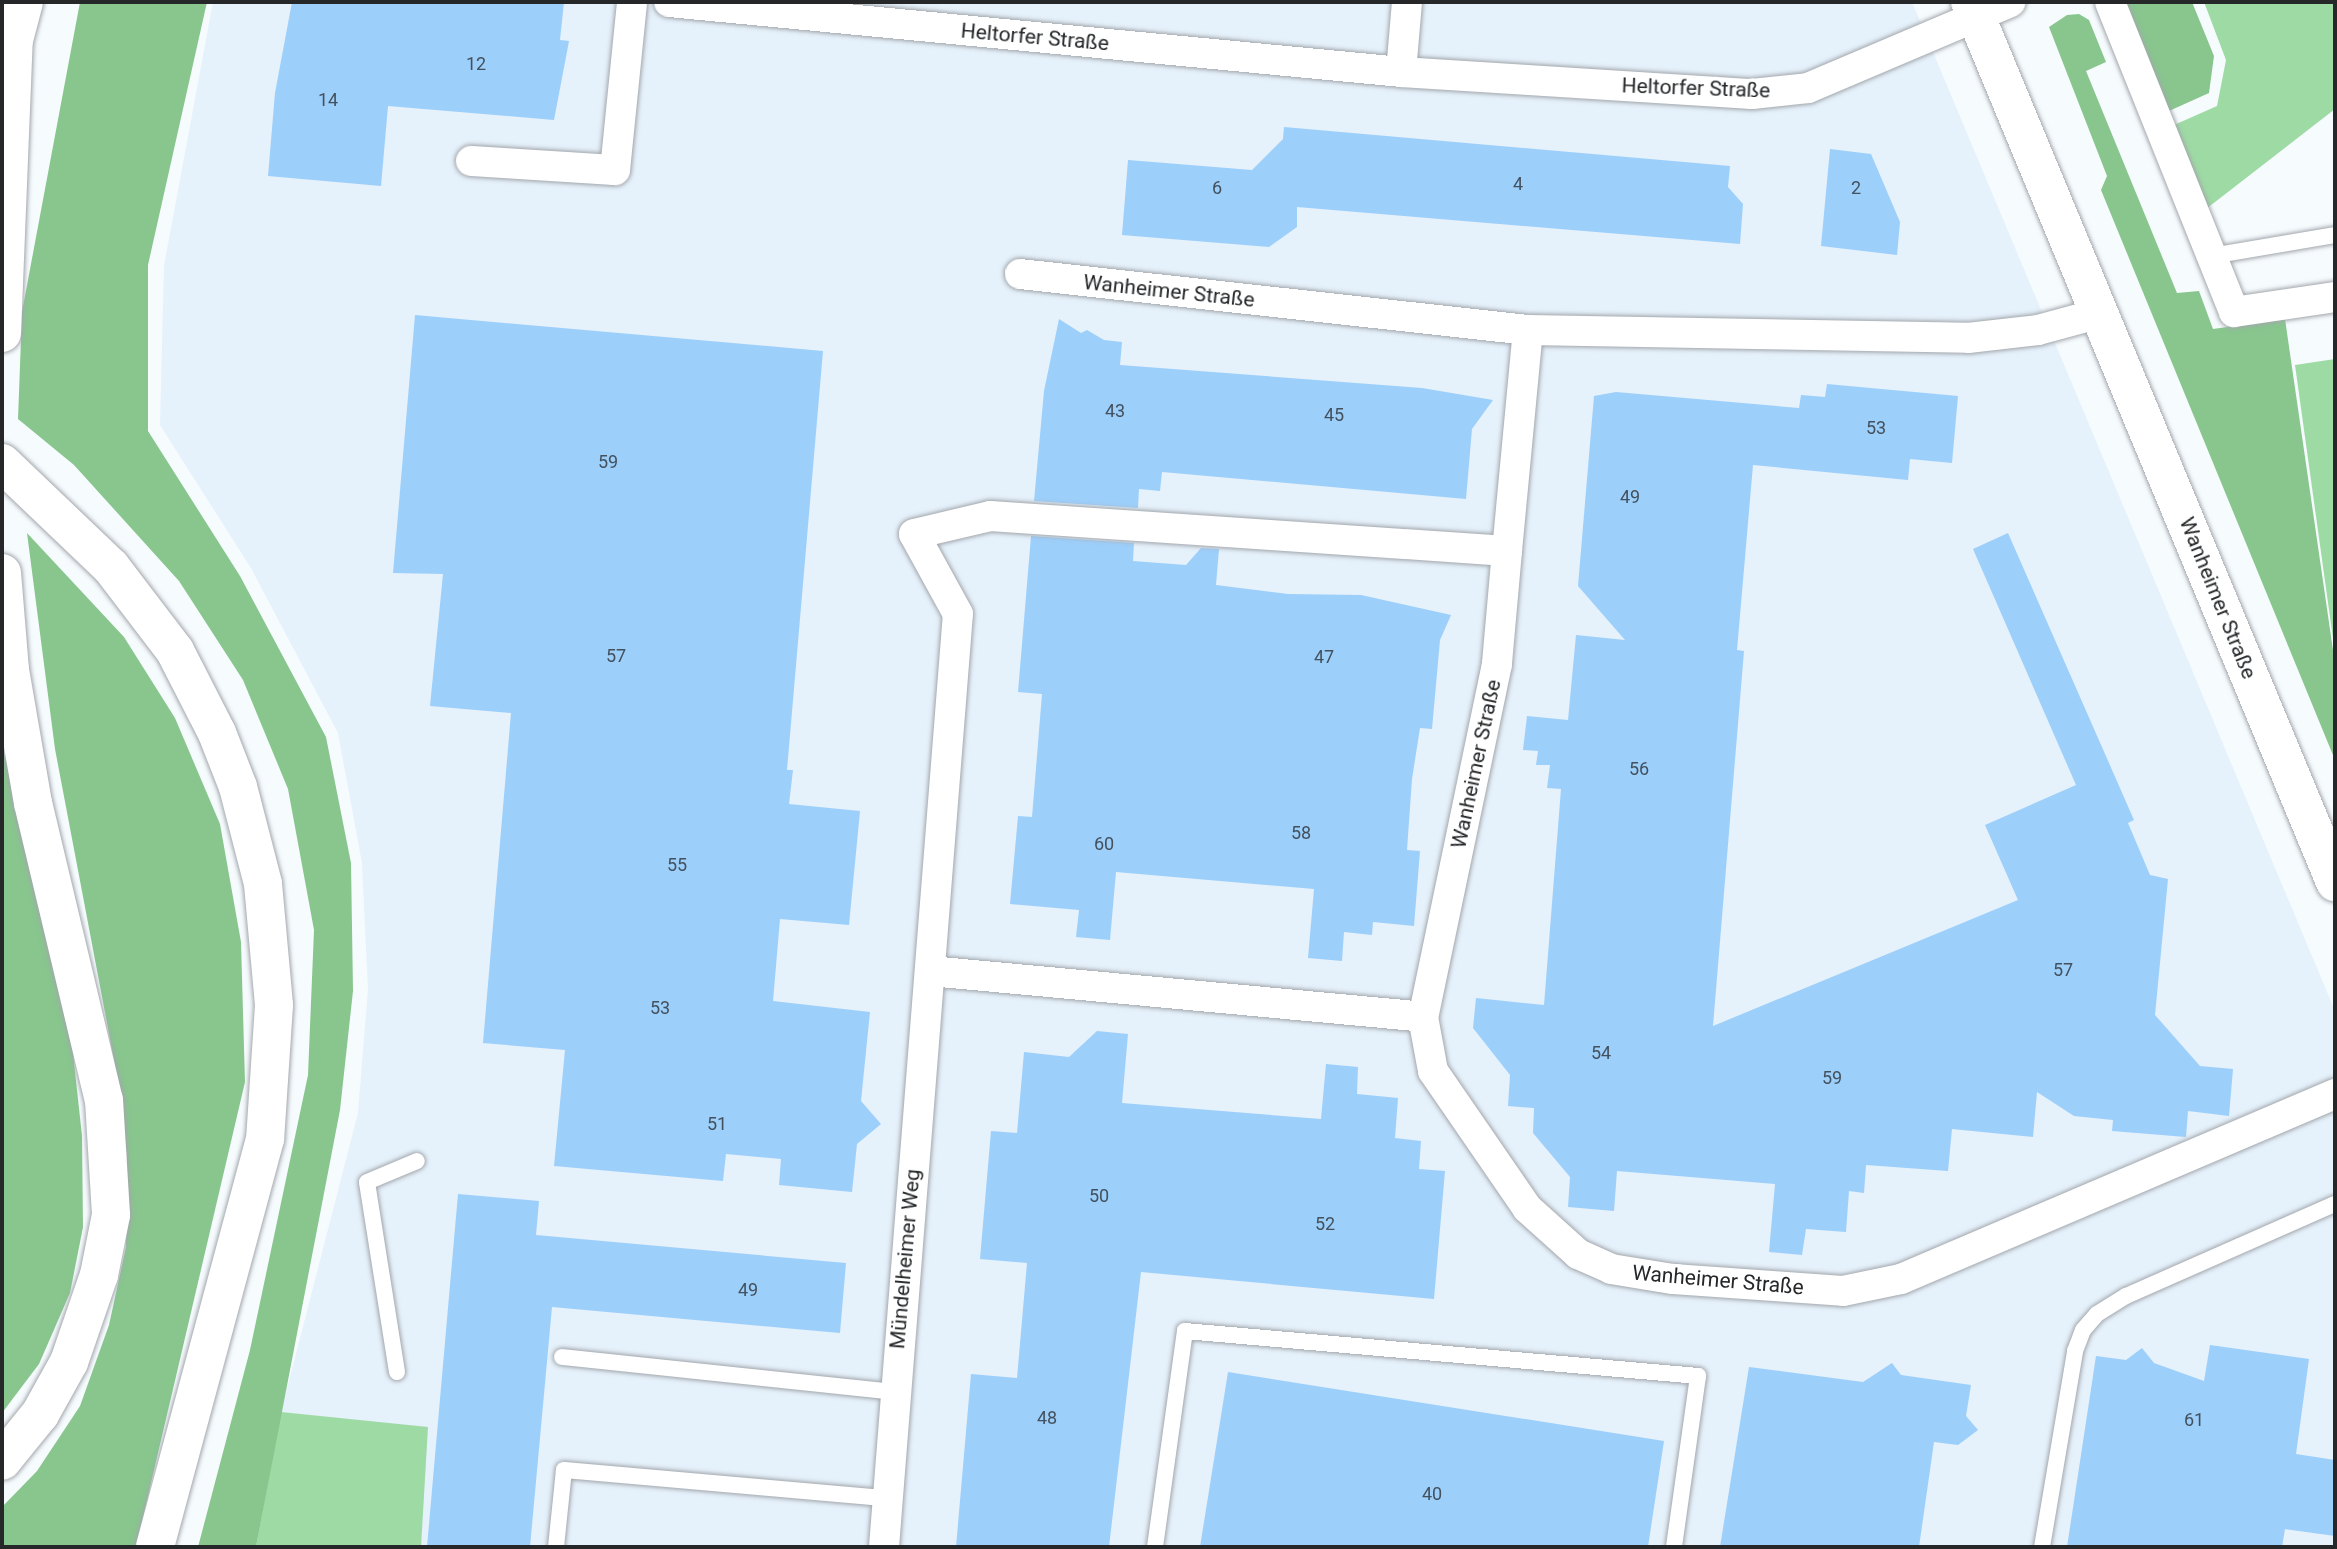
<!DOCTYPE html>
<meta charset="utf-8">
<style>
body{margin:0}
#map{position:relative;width:2337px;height:1549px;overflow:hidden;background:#f6fbfe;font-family:Roboto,sans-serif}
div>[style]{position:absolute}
.built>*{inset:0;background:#e5f1fb}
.green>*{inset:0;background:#9edaa4}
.forest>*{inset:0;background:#88c68e}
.building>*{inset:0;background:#9dcffb}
.roads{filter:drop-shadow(0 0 2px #a3a7ac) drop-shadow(0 0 2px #a3a7ac)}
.service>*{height:16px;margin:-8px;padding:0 8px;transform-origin:8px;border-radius:8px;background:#fff}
.minor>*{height:30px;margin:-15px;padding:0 15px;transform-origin:15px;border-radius:15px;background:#fff}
.tertiary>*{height:38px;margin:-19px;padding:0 19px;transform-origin:19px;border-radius:19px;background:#fff}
.motorway>*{height:38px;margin:-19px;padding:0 19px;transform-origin:19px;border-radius:19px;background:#fff}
span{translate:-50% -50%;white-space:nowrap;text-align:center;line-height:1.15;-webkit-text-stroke:7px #fff;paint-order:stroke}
.number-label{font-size:18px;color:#43515e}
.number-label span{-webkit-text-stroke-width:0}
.street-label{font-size:21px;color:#252729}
.frame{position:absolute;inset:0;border:4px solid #252729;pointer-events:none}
</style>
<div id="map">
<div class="built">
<i style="clip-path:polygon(213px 2px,1912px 2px,2335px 1011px,2335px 1547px,256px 1547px,281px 1412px,358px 1113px,368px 990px,362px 863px,338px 733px,251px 568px,160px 425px,164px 266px)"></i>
</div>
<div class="green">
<i style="clip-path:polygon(2204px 2px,2335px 2px,2335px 109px,2206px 209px,2174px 125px,2217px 106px,2226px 60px)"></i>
<i style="clip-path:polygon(2335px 359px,2335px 653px,2295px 365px)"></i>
<i style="clip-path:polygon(281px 1412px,428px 1427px,421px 1547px,256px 1547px)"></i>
</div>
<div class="forest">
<i style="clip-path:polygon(80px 2px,207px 2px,148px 265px,148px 431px,240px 576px,326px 737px,351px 863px,353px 991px,340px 1110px,256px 1547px,198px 1547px,250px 1350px,308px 1075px,314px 930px,288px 789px,243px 680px,179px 581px,74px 465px,18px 419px,22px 312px)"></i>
<i style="clip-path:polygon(2123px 2px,2192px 2px,2214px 56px,2209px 93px,2169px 111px)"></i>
<i style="clip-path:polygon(2079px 14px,2089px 20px,2106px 62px,2086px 71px,2177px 293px,2199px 291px,2213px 329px,2285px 319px,2335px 664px,2335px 760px,2101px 190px,2107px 176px,2049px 27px,2067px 15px)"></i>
<i style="clip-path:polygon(27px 533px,124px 637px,175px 718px,220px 824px,241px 942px,245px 1082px,136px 1547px,2px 1547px,2px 1507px,37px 1471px,80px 1406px,109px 1325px,126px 1247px,127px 1155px,114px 1060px,55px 749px)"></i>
<i style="clip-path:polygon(2px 744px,73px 1053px,82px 1136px,83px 1227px,70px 1293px,39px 1364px,2px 1413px)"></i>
</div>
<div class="building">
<i style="clip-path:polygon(292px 2px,564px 2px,560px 40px,569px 41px,554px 120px,388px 106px,381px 186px,268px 176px,275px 93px)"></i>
<i style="clip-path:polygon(1284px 127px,1730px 166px,1728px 187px,1743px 204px,1740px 244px,1297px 207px,1297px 227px,1269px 247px,1122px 235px,1128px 160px,1252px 170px,1283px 139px)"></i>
<i style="clip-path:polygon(1830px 149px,1871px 154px,1900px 222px,1897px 255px,1821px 246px)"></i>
<i style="clip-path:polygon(415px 315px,823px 351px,787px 770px,793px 770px,789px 804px,860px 811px,849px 925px,780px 919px,773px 1001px,870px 1012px,861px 1101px,881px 1124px,857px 1144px,852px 1192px,779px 1185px,781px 1159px,726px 1154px,723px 1181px,554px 1166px,565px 1050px,483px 1043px,511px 713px,430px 706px,443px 574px,393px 573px)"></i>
<i style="clip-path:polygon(1059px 319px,1081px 333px,1087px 330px,1104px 340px,1122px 342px,1120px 365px,1422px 388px,1493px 400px,1472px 429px,1466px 499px,1162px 472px,1160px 491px,1139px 489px,1138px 508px,1034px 501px,1044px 391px)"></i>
<i style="clip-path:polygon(1827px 384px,1958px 396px,1952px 463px,1910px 459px,1908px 480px,1753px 465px,1737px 650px,1744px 651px,1713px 1026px,2018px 900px,1985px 825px,2076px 785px,1973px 549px,2008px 533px,2134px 820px,2128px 823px,2150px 875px,2168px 879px,2155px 1015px,2200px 1066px,2233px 1069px,2229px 1116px,2188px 1111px,2186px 1137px,2112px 1131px,2113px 1120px,2074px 1116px,2037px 1092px,2033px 1137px,1952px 1129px,1948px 1171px,1866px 1165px,1864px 1193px,1849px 1191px,1846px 1232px,1806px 1229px,1802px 1255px,1769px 1252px,1775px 1184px,1617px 1171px,1614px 1211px,1568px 1207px,1570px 1177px,1533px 1133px,1534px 1108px,1508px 1106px,1510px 1075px,1473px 1028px,1476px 998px,1544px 1005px,1561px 789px,1547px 788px,1550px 765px,1536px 765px,1538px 751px,1523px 750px,1527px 716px,1568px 720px,1576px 635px,1625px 640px,1578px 586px,1594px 396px,1616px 392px,1799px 408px,1801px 395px,1825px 397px)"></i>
<i style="clip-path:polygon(1031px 536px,1134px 543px,1133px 561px,1186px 565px,1201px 548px,1219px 549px,1216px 585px,1288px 594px,1361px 595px,1451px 615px,1440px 640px,1432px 729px,1420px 728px,1412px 779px,1407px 850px,1420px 851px,1414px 926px,1373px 922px,1372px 935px,1344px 932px,1342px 961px,1308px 958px,1314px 889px,1116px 872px,1110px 940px,1076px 937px,1079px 910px,1010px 904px,1018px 816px,1032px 817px,1042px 694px,1018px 692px)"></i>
<i style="clip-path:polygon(1097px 1031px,1128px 1034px,1122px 1103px,1321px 1119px,1326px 1064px,1358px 1067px,1357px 1094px,1398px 1098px,1395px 1138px,1421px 1141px,1419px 1169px,1445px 1171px,1434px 1299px,1141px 1272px,1109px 1547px,956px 1547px,971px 1374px,1017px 1378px,1027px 1263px,980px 1259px,991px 1131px,1017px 1133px,1024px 1052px,1069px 1057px)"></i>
<i style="clip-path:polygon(458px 1194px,539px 1201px,536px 1235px,846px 1263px,840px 1333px,552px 1307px,530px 1547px,427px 1547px)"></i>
<i style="clip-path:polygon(2210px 1345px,2309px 1359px,2296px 1454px,2335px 1460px,2335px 1536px,2285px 1529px,2282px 1547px,2067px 1547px,2096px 1356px,2126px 1360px,2142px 1348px,2154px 1363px,2204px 1381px)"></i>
<i style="clip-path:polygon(1892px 1363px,1901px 1375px,1971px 1385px,1966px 1416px,1978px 1430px,1958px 1445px,1934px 1442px,1919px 1547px,1720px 1547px,1749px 1367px,1863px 1382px)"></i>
<i style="clip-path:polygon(1228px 1372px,1664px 1441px,1648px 1547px,1200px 1547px)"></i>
</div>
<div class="roads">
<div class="service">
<i style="left:2211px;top:256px;width:126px;rotate:-9.6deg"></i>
<i style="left:562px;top:1357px;width:335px;rotate:6deg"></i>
<i style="left:397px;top:1372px;width:192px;rotate:-99deg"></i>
<i style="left:367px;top:1182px;width:54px;rotate:-22.8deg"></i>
<i style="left:556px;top:1547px;width:77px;rotate:-84.1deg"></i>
<i style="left:564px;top:1470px;width:324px;rotate:5deg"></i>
<i style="left:1155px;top:1547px;width:218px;rotate:-82.1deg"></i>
<i style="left:1185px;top:1331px;width:515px;rotate:5.01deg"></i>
<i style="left:1698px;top:1376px;width:173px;rotate:98deg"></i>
<i style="left:2042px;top:1547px;width:199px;rotate:-80.4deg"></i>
<i style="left:2075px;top:1351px;width:22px;rotate:-69deg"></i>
<i style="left:2083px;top:1330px;width:21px;rotate:-49deg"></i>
<i style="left:2097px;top:1314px;width:34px;rotate:-32deg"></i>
<i style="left:2126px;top:1296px;width:228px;rotate:-23.8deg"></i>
</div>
<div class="minor">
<i style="left:669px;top:2px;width:735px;rotate:5.46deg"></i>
<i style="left:1401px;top:72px;width:352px;rotate:3.6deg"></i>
<i style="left:1752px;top:94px;width:56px;rotate:-6.1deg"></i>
<i style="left:1808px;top:88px;width:220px;rotate:-23deg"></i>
<i style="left:2110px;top:2px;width:334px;rotate:68.2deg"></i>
<i style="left:2234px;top:312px;width:102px;rotate:-8.4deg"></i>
<i style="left:1401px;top:72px;width:70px;rotate:-85.1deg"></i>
<i style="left:471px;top:161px;width:144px;rotate:3.6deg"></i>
<i style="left:615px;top:170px;width:169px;rotate:-84.2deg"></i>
<i style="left:1020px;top:274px;width:511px;rotate:6.29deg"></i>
<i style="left:1528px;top:330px;width:440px;rotate:1deg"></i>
<i style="left:1968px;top:338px;width:70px;rotate:-6.5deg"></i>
<i style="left:2038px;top:330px;width:65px;rotate:-15.1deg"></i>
<i style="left:1507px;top:551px;width:113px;rotate:95.1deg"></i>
<i style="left:1497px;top:664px;width:361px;rotate:101.8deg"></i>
<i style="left:1423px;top:1017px;width:55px;rotate:79.5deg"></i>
<i style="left:1433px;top:1071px;width:166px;rotate:55.5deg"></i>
<i style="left:1527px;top:1208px;width:69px;rotate:42deg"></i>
<i style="left:1578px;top:1254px;width:36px;rotate:24deg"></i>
<i style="left:1611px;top:1269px;width:63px;rotate:9.2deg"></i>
<i style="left:1673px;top:1279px;width:170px;rotate:4deg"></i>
<i style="left:1843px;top:1291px;width:59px;rotate:-11.7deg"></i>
<i style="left:1901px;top:1279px;width:472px;rotate:-23.1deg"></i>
<i style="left:930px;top:971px;width:495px;rotate:5.3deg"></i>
<i style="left:884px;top:1547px;width:936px;rotate:-85.47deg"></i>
<i style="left:958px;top:614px;width:91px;rotate:-118.8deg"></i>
<i style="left:914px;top:534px;width:78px;rotate:-13.3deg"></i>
<i style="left:990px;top:516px;width:518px;rotate:3.87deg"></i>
<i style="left:1507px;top:551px;width:222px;rotate:-84.6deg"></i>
</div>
<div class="tertiary">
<i style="left:1970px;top:2px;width:953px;rotate:67.47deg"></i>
</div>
<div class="motorway">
<i style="left:9px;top:59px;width:59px;rotate:-75.3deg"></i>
<i style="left:2px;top:333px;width:299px;rotate:-87.7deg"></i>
<i style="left:2px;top:463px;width:151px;rotate:43.7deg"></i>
<i style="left:111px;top:567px;width:106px;rotate:52.7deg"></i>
<i style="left:175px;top:651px;width:92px;rotate:62.9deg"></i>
<i style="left:217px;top:733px;width:58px;rotate:68.7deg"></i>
<i style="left:238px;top:787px;width:100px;rotate:75.5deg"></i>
<i style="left:263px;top:884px;width:121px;rotate:84.8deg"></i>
<i style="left:274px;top:1005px;width:134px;rotate:93.8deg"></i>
<i style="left:265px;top:1139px;width:423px;rotate:105.1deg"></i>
<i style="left:2px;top:573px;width:97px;rotate:85.3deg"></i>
<i style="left:10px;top:670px;width:135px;rotate:80.2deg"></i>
<i style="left:33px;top:803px;width:305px;rotate:76.6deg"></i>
<i style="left:104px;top:1100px;width:115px;rotate:86.5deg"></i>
<i style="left:111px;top:1215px;width:61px;rotate:101.3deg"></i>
<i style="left:99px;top:1275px;width:92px;rotate:109deg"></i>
<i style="left:69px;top:1362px;width:60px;rotate:119.1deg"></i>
<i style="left:40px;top:1414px;width:60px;rotate:129deg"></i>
</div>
</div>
<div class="number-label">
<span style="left:476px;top:64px">12</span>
<span style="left:328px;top:100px">14</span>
<span style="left:1518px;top:184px">4</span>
<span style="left:1217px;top:188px">6</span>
<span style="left:1856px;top:188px">2</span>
<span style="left:1115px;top:411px">43</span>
<span style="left:1334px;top:415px">45</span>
<span style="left:1876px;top:428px">53</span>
<span style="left:608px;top:462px">59</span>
<span style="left:1630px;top:497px">49</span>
<span style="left:616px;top:656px">57</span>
<span style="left:1324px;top:657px">47</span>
<span style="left:1639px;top:769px">56</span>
<span style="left:1301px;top:833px">58</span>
<span style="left:1104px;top:844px">60</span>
<span style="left:677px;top:865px">55</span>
<span style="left:2063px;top:970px">57</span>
<span style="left:660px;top:1008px">53</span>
<span style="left:1601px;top:1053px">54</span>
<span style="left:1832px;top:1078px">59</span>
<span style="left:717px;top:1124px">51</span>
<span style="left:1099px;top:1196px">50</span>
<span style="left:1325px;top:1224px">52</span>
<span style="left:748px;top:1290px">49</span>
<span style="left:1047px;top:1418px">48</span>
<span style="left:2194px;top:1420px">61</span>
<span style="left:1432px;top:1494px">40</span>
</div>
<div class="street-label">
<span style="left:1035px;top:37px;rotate:5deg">Heltorfer Straße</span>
<span style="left:1696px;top:88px;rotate:2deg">Heltorfer Straße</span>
<span style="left:1169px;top:291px;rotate:6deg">Wanheimer Straße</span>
<span style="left:2218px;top:598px;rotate:68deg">Wanheimer Straße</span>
<span style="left:1476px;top:764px;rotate:-78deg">Wanheimer Straße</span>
<span style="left:905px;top:1259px;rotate:-85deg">Mündelheimer Weg</span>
<span style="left:1718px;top:1280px;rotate:5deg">Wanheimer Straße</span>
</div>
<div class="frame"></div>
</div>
